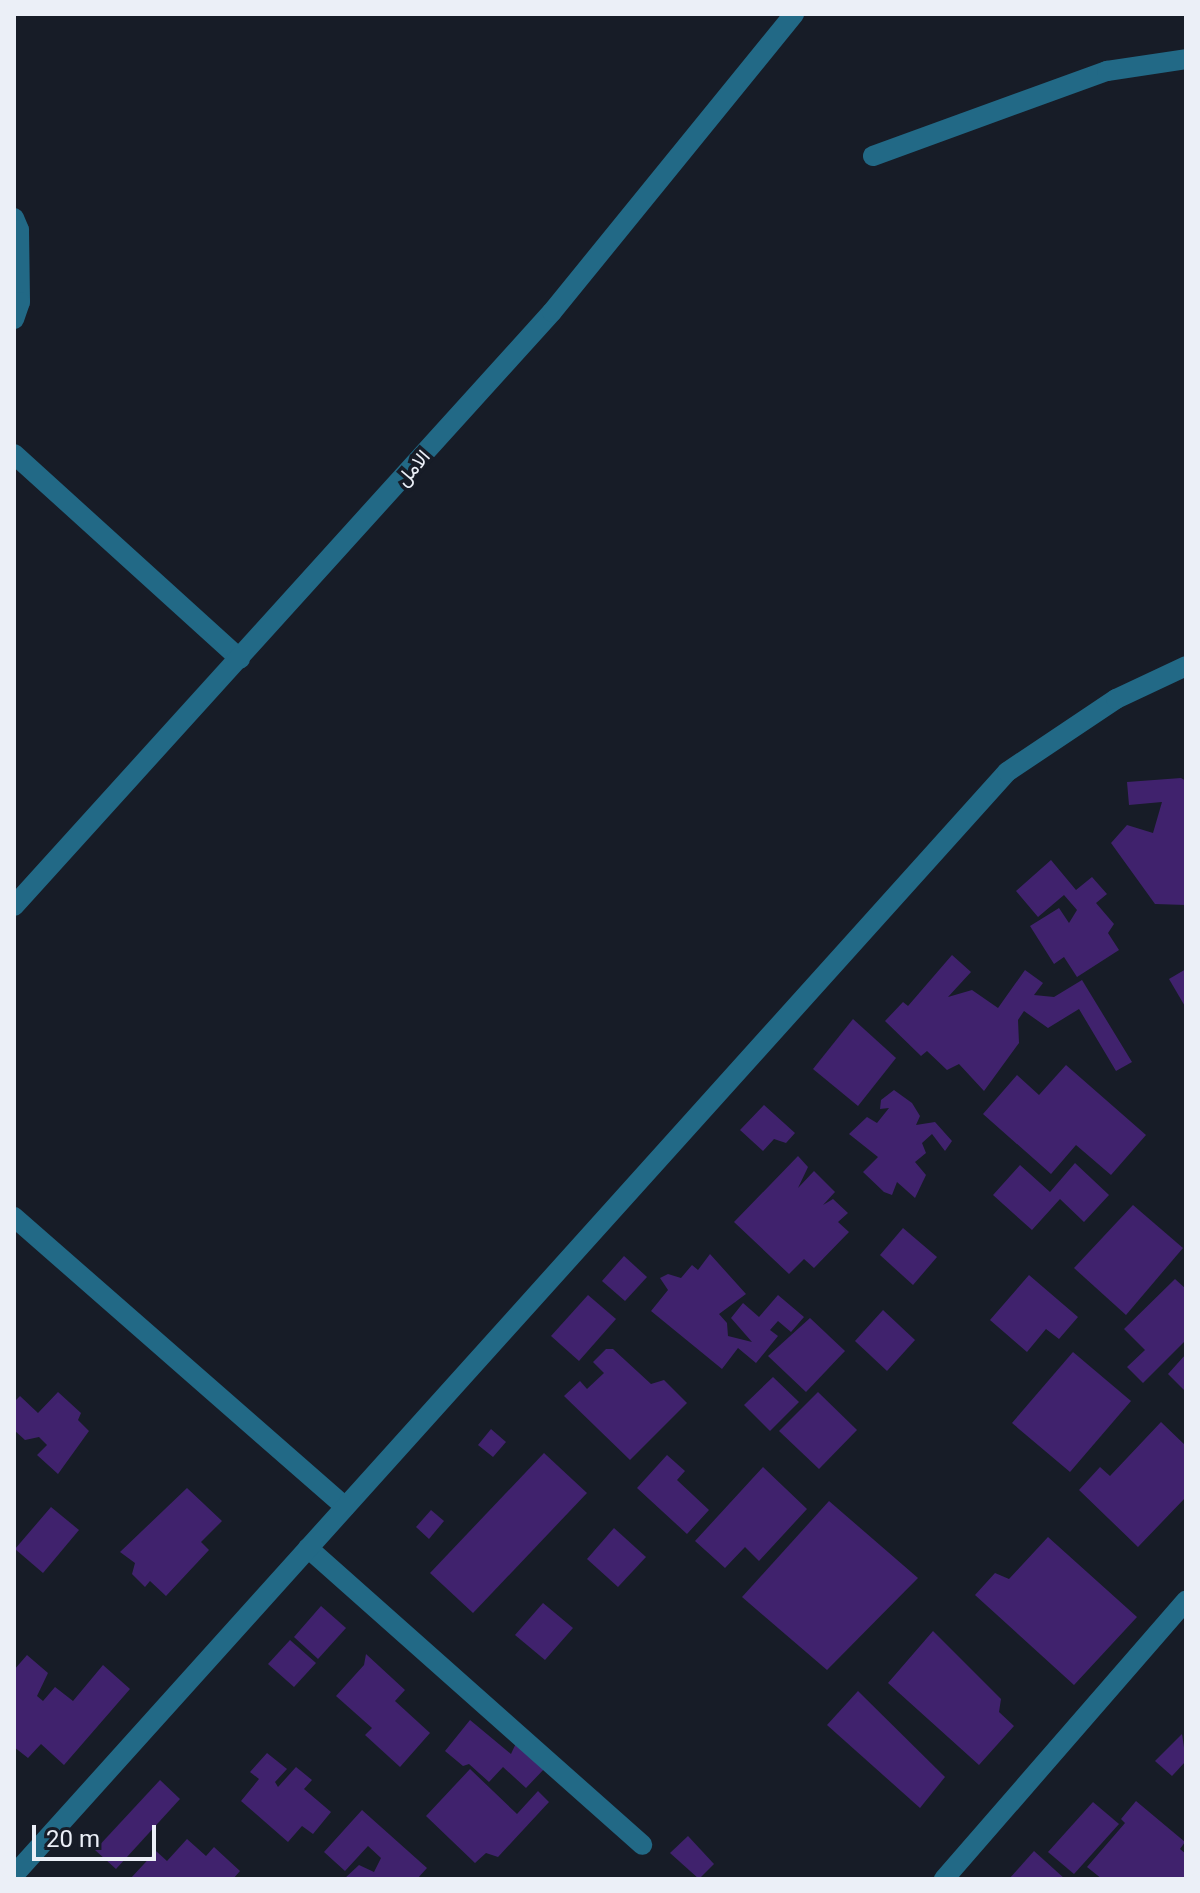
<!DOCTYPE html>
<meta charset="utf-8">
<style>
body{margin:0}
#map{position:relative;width:1200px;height:1893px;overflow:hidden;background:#171c27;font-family:Roboto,Vazirmatn,sans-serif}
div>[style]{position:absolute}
.building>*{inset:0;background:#40226d}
.minor>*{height:20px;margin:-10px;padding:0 10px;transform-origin:10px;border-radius:10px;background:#226986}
span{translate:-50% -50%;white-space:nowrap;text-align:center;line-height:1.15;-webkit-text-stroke:7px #171c27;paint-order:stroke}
.street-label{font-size:20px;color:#ebeff7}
.frame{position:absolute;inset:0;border:16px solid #ebeff7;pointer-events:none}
.scale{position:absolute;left:32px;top:1825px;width:124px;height:36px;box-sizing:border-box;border:4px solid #ebeff7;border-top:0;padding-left:10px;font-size:24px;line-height:28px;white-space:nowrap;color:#ebeff7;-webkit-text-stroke:6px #171c27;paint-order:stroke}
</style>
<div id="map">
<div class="building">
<i style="clip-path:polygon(1181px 778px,1186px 781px,1186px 905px,1155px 904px,1111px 843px,1127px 825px,1153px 833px,1162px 802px,1129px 805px,1127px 782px)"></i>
<i style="clip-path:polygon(1051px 860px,1076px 890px,1092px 877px,1107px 894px,1096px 903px,1114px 924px,1108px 933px,1119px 950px,1077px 977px,1064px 957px,1054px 964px,1030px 926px,1059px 908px,1069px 923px,1077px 910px,1064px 895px,1038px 917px,1016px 891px)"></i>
<i style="clip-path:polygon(952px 955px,971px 972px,948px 997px,972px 990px,998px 1008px,1025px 970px,1043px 983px,1034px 995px,1054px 997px,1082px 980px,1132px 1062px,1116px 1071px,1079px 1009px,1048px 1028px,1024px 1011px,1018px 1020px,1019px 1043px,984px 1091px,959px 1064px,947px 1070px,927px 1051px,921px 1056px,885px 1021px,903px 1002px,908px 1006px)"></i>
<i style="clip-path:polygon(1186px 969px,1186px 1008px,1169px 979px)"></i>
<i style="clip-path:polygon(853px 1019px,896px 1058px,858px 1106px,813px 1069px)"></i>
<i style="clip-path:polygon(1066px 1065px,1146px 1135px,1111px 1175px,1076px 1145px,1051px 1174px,983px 1114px,1017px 1075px,1039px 1095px)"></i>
<i style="clip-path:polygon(894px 1090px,912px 1103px,920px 1116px,916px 1125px,935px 1122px,952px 1141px,945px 1151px,932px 1134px,922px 1143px,926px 1153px,915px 1162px,926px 1175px,915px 1198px,897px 1182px,892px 1195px,884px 1192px,863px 1172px,878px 1157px,849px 1134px,867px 1117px,877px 1123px,889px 1108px,880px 1109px,881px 1100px)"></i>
<i style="clip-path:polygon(764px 1105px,795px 1133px,786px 1143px,774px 1139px,763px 1151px,740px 1130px)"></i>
<i style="clip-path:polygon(798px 1156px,808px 1167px,798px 1188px,814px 1171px,835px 1192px,823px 1205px,833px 1199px,848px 1213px,838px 1222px,849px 1232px,814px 1268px,804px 1259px,789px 1274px,734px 1222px)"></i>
<i style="clip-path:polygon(1075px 1163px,1109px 1195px,1084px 1222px,1060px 1199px,1032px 1230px,993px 1195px,1020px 1165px,1050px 1192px)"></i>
<i style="clip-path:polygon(1133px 1205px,1183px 1248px,1126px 1315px,1074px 1268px)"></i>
<i style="clip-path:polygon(903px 1228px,937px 1257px,913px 1285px,880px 1255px)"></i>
<i style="clip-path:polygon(710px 1254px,746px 1294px,719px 1314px,727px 1323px,728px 1336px,752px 1342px,731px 1318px,743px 1303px,759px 1317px,778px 1295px,804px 1317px,791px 1332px,778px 1321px,770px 1330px,778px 1336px,756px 1363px,738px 1348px,722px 1369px,651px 1311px,668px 1290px,660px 1278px,668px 1274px,681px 1278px,692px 1265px,698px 1270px)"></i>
<i style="clip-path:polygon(624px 1256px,647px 1277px,625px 1301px,602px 1281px)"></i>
<i style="clip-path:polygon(1029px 1275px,1078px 1317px,1059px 1339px,1046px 1329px,1027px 1352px,990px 1320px)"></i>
<i style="clip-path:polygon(1175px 1279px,1186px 1289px,1186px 1340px,1143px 1383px,1127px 1367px,1145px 1350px,1124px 1329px)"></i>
<i style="clip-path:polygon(588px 1295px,616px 1319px,579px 1361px,551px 1336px)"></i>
<i style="clip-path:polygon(883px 1310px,915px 1340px,887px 1371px,855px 1341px)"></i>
<i style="clip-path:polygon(810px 1318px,845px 1351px,806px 1392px,768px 1356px)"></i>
<i style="clip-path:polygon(606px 1349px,613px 1349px,651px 1384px,664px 1380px,687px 1403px,630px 1460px,564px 1396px,580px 1381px,587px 1389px,604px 1373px,593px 1362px)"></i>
<i style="clip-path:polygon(1073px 1352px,1131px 1401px,1070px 1472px,1012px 1423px)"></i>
<i style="clip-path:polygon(1186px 1354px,1186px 1392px,1168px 1374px)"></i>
<i style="clip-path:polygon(773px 1377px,799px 1402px,770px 1431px,744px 1405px)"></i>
<i style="clip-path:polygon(58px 1392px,81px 1413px,78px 1420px,89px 1431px,58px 1474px,37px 1455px,47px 1445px,39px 1437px,25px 1440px,14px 1430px,14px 1402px,20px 1396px,38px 1413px)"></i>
<i style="clip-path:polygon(818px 1392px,857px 1430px,819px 1469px,779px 1431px)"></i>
<i style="clip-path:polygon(1161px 1422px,1186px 1446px,1186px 1497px,1138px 1547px,1079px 1490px,1100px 1467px,1110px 1476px)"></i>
<i style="clip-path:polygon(491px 1429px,506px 1442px,493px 1457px,478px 1445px)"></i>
<i style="clip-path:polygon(544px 1453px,587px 1493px,473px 1613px,430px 1573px)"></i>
<i style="clip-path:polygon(667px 1455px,685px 1471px,677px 1480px,709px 1510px,687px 1534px,637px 1488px)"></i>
<i style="clip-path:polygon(763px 1467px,807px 1509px,759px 1561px,745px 1547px,725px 1568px,695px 1541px)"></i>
<i style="clip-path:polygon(187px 1488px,222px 1521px,201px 1542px,209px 1550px,166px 1596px,150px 1581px,145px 1587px,132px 1574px,135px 1563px,120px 1552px)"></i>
<i style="clip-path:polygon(829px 1501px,918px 1578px,827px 1670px,742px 1597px)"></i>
<i style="clip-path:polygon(51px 1507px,79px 1530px,43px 1573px,15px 1549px)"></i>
<i style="clip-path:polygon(431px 1510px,444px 1521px,429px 1539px,416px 1527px)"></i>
<i style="clip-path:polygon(614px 1528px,646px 1557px,618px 1587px,587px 1559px)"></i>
<i style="clip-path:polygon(1048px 1537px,1137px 1617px,1074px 1685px,975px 1595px,995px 1573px,1009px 1579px)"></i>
<i style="clip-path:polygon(543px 1603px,573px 1628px,545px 1660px,515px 1635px)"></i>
<i style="clip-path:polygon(321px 1606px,346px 1628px,318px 1659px,294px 1637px)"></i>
<i style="clip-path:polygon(933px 1631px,1001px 1699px,999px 1712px,1014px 1726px,979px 1765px,888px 1683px)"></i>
<i style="clip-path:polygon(290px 1640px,316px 1663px,294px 1687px,268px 1664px)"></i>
<i style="clip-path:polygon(366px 1654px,405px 1690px,395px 1701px,430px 1733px,400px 1767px,365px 1735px,372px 1728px,336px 1696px,364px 1665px)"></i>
<i style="clip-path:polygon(27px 1655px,48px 1673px,37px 1696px,43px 1701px,55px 1687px,73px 1701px,103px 1665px,130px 1689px,64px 1765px,41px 1744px,28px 1758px,14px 1747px,14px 1670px)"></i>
<i style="clip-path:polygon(858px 1691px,945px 1777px,920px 1808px,827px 1725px)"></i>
<i style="clip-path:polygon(470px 1720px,511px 1754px,517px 1741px,546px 1767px,526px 1788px,503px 1767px,489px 1782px,469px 1764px,463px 1766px,445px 1751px)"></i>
<i style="clip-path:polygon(1182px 1734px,1186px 1761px,1172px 1776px,1155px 1761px)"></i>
<i style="clip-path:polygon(267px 1753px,287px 1769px,275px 1782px,278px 1787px,296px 1767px,312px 1780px,304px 1789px,331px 1812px,313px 1834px,302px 1826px,288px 1842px,241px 1801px,259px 1779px,250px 1772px)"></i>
<i style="clip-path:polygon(470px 1769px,517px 1814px,538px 1791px,549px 1802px,498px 1857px,486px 1853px,475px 1863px,426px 1816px)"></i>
<i style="clip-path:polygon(160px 1780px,180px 1799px,116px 1869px,95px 1850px)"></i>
<i style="clip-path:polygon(1136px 1801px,1185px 1842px,1180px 1849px,1186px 1854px,1186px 1879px,1102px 1879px,1087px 1867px,1125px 1823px,1121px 1819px)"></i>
<i style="clip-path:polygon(1093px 1802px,1119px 1824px,1074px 1874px,1048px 1852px)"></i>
<i style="clip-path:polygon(362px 1810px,427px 1868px,417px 1879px,344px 1879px,359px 1865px,374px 1872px,381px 1858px,368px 1846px,345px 1871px,324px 1852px)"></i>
<i style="clip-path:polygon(688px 1836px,714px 1864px,699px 1879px,670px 1853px)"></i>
<i style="clip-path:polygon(187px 1839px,206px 1856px,214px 1847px,240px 1871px,233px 1879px,130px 1879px,156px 1851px,167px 1861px)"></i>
<i style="clip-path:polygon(1034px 1851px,1065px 1879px,1009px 1879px)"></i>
</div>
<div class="minor">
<i style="left:873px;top:156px;width:249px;rotate:-20deg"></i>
<i style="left:1107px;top:71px;width:80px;rotate:-8.6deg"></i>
<i style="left:14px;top:218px;width:13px;rotate:67deg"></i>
<i style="left:19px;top:230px;width:72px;rotate:89.2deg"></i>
<i style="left:20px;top:302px;width:18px;rotate:109deg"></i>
<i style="left:14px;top:454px;width:305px;rotate:42.2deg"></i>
<i style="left:14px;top:906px;width:801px;rotate:-47.83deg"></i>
<i style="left:552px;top:312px;width:384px;rotate:-50.9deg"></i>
<i style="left:14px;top:1217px;width:440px;rotate:41.2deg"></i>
<i style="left:308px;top:1548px;width:447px;rotate:41.6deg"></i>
<i style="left:14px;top:1875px;width:1484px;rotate:-48deg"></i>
<i style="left:1007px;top:772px;width:131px;rotate:-33.8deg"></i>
<i style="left:1116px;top:699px;width:77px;rotate:-25.2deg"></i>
<i style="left:944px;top:1879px;width:369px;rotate:-49deg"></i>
</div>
<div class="street-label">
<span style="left:413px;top:468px;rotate:-49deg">الامل</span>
</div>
<div class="frame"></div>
<div class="scale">20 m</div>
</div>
